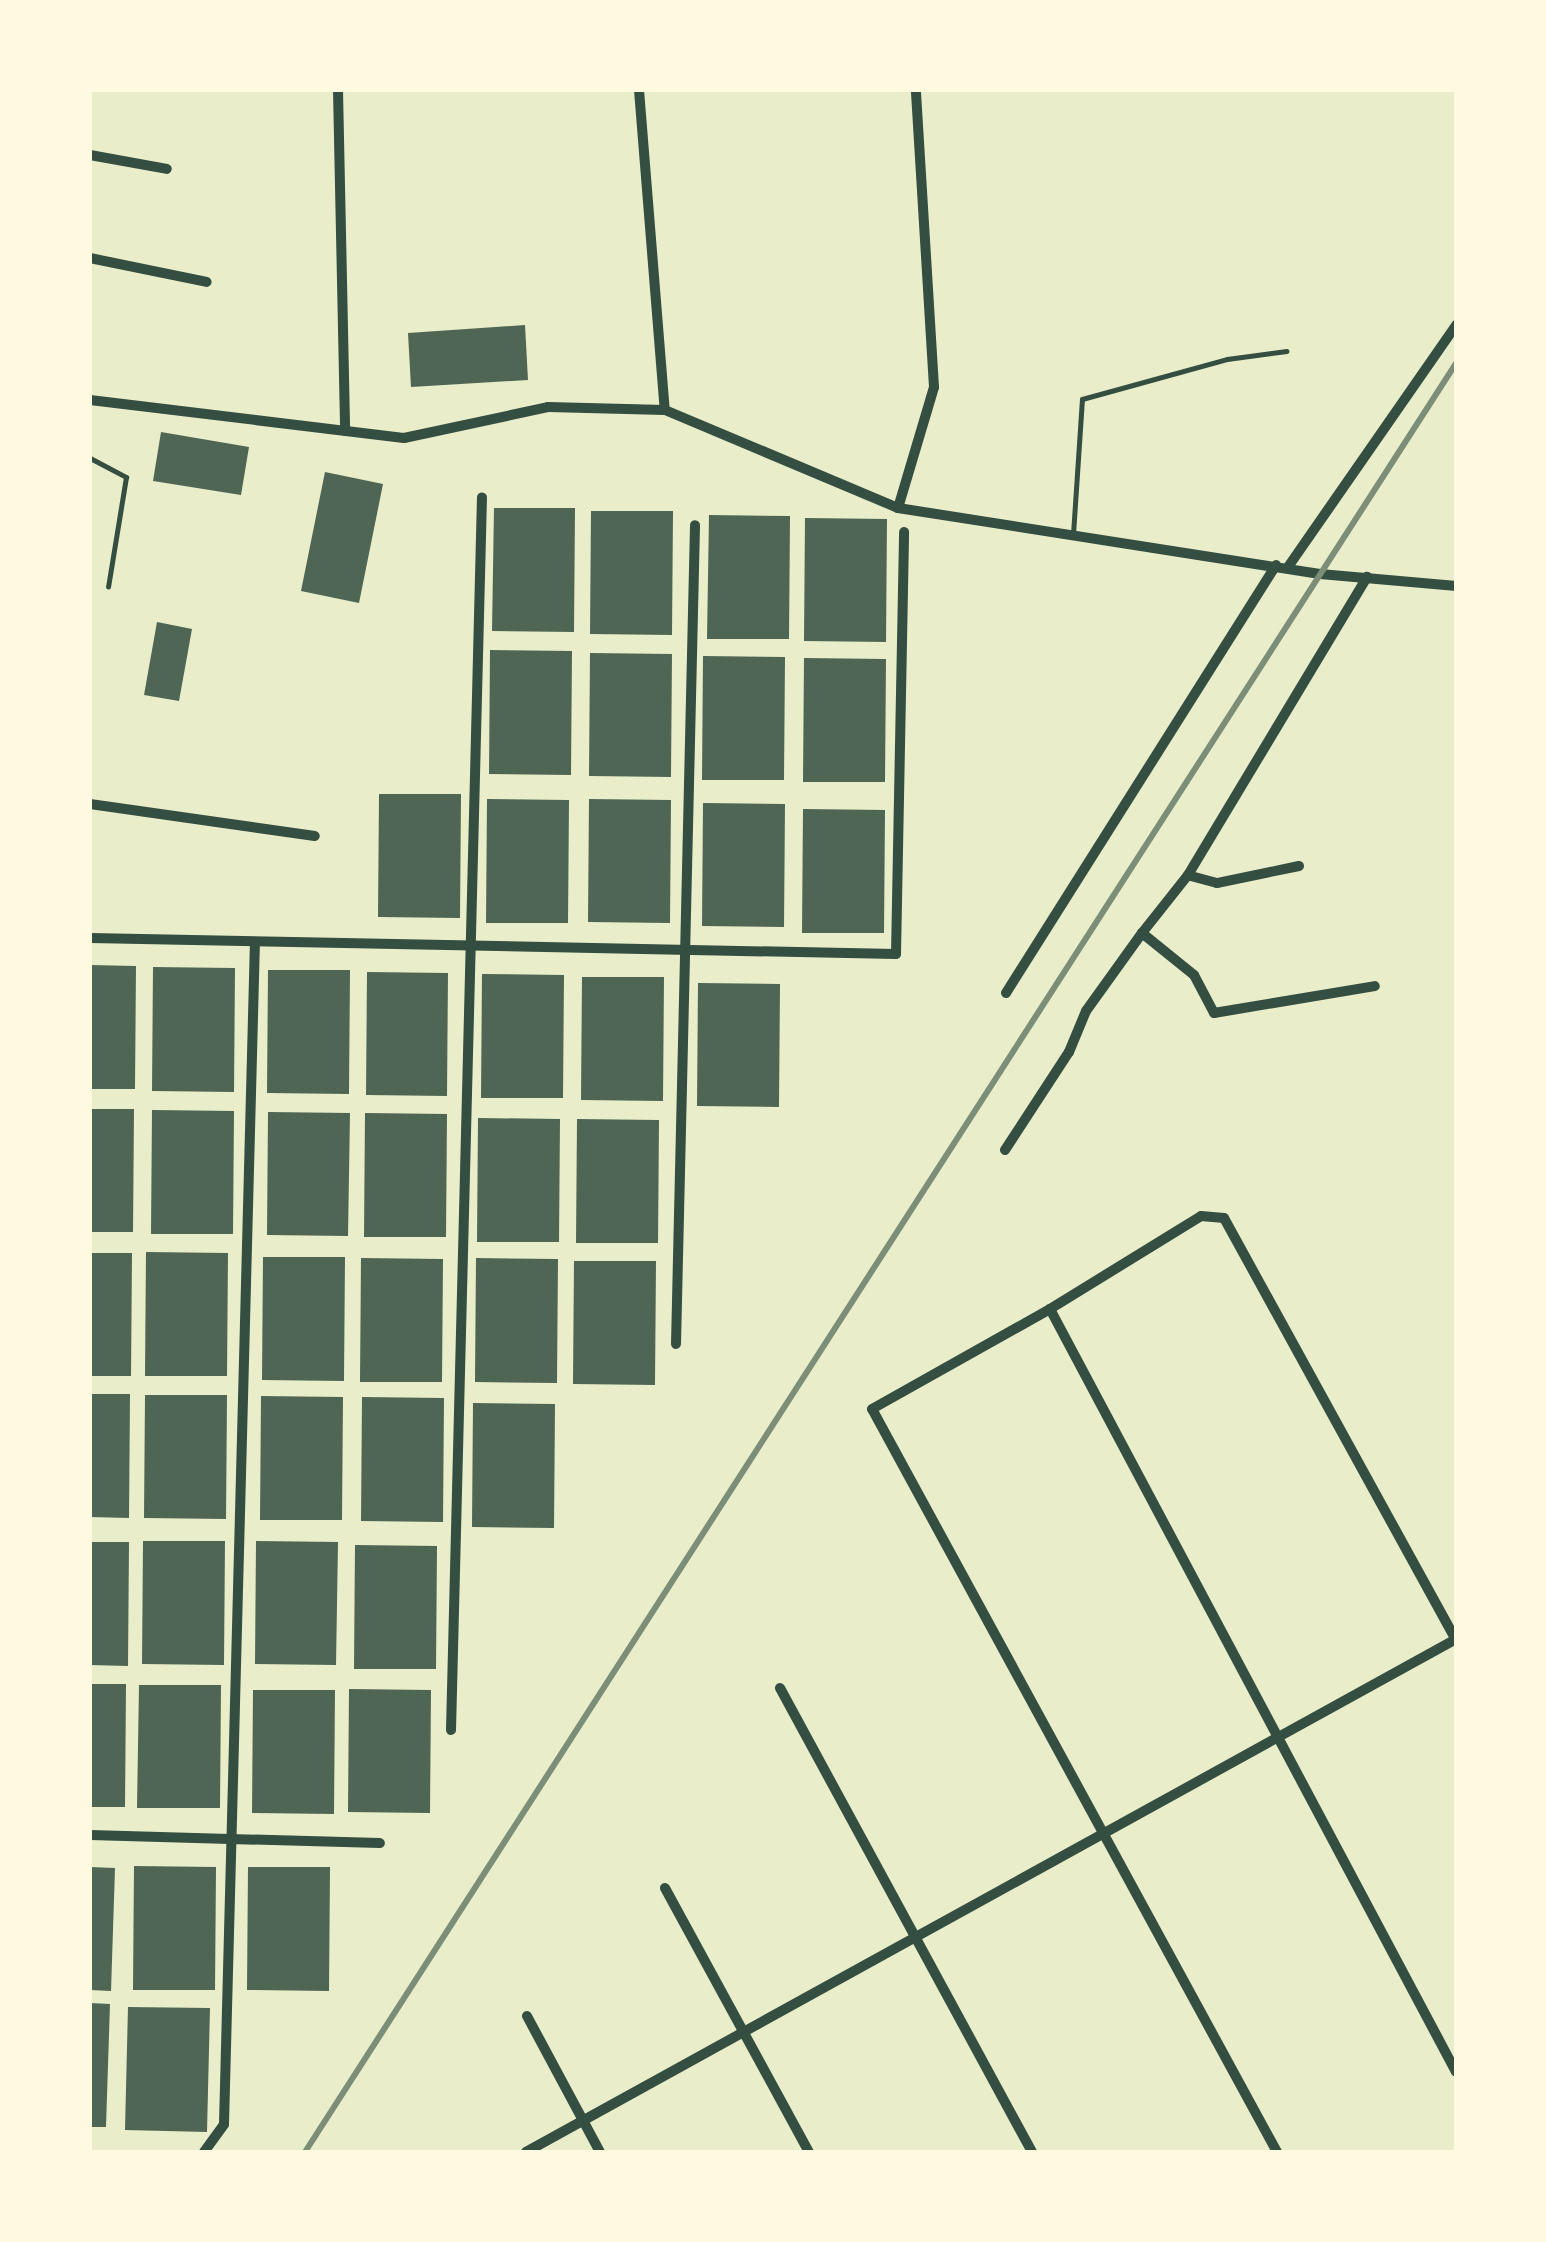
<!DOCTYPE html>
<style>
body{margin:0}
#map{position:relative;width:1546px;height:2242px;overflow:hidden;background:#e9edc9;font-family:"IBM Plex Sans",sans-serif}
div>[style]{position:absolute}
.building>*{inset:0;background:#4f6655}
.service>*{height:5px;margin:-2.5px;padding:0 2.5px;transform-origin:2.5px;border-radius:2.5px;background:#344e41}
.minor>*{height:10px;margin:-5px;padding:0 5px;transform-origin:5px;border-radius:5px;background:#344e41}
.rail>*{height:6px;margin:-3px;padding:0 3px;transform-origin:3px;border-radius:3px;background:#7c8e77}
span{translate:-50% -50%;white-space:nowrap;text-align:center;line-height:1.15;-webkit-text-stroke:10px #fefae0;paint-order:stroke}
.frame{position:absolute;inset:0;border:92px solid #fefae0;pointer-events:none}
</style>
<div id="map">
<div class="building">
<i style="clip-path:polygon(525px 325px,528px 380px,411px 387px,408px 333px)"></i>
<i style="clip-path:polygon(161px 432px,249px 447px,241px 495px,153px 481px)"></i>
<i style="clip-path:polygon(325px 472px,383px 484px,359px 603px,301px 591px)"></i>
<i style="clip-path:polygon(494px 508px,575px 508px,574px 632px,492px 631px)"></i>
<i style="clip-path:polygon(591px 511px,673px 511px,672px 635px,590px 634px)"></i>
<i style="clip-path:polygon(709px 515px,790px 516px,789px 639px,707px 639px)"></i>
<i style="clip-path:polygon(805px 518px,887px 519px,886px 642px,804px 641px)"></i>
<i style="clip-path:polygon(157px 622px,192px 629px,179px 701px,144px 695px)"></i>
<i style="clip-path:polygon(490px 650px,572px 651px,571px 775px,489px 774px)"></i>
<i style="clip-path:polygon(590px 653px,672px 654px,671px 777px,589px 776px)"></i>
<i style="clip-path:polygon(703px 656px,785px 657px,784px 780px,702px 780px)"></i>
<i style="clip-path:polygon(804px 658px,886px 659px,885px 782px,803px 782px)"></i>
<i style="clip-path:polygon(379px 794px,461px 794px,460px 918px,378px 917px)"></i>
<i style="clip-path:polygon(487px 799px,569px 800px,568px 923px,486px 923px)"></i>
<i style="clip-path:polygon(589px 799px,671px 800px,670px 923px,588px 922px)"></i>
<i style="clip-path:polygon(703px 803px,785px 804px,784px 927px,702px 926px)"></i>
<i style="clip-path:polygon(803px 809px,885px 810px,884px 933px,802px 933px)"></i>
<i style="clip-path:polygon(90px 965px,136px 966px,135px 1089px,90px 1089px)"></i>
<i style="clip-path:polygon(153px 967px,235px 968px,234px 1092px,152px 1091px)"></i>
<i style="clip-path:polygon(268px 970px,350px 970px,349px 1094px,267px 1093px)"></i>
<i style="clip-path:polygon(367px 972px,448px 973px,447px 1096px,366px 1095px)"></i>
<i style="clip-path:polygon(482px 974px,564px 975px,563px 1098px,481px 1098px)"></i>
<i style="clip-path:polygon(582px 977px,664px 977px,663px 1101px,581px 1100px)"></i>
<i style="clip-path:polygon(698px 983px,780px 984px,779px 1107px,697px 1106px)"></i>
<i style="clip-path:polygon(90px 1109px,134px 1109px,133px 1232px,90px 1232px)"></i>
<i style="clip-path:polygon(152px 1110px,234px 1111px,233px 1234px,151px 1234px)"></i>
<i style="clip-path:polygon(268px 1112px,350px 1113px,348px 1236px,267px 1235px)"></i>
<i style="clip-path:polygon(365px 1113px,447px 1114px,446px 1237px,364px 1237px)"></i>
<i style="clip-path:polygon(478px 1118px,560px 1119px,559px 1242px,477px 1242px)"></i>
<i style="clip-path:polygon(577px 1119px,659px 1120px,658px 1243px,576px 1243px)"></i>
<i style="clip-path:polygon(146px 1252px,228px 1253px,227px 1376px,145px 1376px)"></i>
<i style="clip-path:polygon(90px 1253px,132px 1253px,131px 1376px,90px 1376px)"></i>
<i style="clip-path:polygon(263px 1257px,345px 1257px,344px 1381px,262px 1380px)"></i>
<i style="clip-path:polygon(361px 1258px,443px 1259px,442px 1382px,360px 1382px)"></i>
<i style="clip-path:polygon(476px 1258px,558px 1259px,557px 1383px,475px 1382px)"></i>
<i style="clip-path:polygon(574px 1261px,656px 1261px,655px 1385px,573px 1384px)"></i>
<i style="clip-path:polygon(90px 1394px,130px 1394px,129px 1518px,90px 1517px)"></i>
<i style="clip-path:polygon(145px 1395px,227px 1395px,226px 1519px,144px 1518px)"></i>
<i style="clip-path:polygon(261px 1396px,343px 1397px,342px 1520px,260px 1520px)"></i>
<i style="clip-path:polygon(362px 1397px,444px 1398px,443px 1522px,361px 1521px)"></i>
<i style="clip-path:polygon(473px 1403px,555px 1404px,554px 1528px,472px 1527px)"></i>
<i style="clip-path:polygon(143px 1541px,225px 1541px,224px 1665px,142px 1664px)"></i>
<i style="clip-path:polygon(256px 1541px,338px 1542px,336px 1665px,255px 1664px)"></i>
<i style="clip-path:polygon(90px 1542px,129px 1542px,128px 1666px,90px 1665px)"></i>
<i style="clip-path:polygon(355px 1545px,437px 1546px,436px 1669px,354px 1669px)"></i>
<i style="clip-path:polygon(90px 1684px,126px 1684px,125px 1807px,90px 1807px)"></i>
<i style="clip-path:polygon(139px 1685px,221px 1685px,220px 1808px,137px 1808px)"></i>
<i style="clip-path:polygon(349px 1689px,431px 1690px,430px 1813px,348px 1812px)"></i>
<i style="clip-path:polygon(253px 1690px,335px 1690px,334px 1814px,252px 1813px)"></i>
<i style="clip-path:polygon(134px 1866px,216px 1867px,215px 1990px,133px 1990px)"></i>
<i style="clip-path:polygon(90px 1867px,115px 1868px,111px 1991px,90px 1990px)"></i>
<i style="clip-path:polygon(248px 1867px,330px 1867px,329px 1991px,247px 1990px)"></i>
<i style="clip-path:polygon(90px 2003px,110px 2004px,106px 2127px,90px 2127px)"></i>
<i style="clip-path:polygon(128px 2007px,210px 2008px,207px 2132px,125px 2130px)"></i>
</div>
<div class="service">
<i style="left:90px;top:458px;width:41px;rotate:27.8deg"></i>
<i style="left:126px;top:477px;width:111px;rotate:99.3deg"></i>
<i style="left:1073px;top:534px;width:135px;rotate:-86.2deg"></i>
<i style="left:1082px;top:399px;width:150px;rotate:-15.4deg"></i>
<i style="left:1227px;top:359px;width:60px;rotate:-7.7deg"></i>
</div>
<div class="minor">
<i style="left:338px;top:90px;width:341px;rotate:88.8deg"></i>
<i style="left:639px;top:90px;width:321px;rotate:85.4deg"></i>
<i style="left:90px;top:155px;width:78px;rotate:10.3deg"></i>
<i style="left:90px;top:258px;width:119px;rotate:11.6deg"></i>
<i style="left:90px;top:400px;width:316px;rotate:6.9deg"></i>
<i style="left:404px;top:438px;width:147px;rotate:-12.1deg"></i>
<i style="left:548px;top:407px;width:117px;rotate:1.5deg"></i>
<i style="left:665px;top:410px;width:253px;rotate:22.8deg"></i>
<i style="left:898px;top:508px;width:427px;rotate:8.9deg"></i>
<i style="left:1320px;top:574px;width:137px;rotate:5deg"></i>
<i style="left:898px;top:508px;width:126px;rotate:-73.4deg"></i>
<i style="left:934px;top:387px;width:298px;rotate:-93.5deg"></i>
<i style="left:1288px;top:567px;width:295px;rotate:-55.2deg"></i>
<i style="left:90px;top:804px;width:227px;rotate:8.1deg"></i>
<i style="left:1299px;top:866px;width:84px;rotate:168.3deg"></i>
<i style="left:1217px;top:883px;width:30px;rotate:-165deg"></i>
<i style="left:1188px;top:875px;width:348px;rotate:-59deg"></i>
<i style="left:1188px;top:875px;width:74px;rotate:128.4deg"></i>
<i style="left:1142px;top:933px;width:67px;rotate:38.9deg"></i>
<i style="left:1194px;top:975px;width:43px;rotate:62.2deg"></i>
<i style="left:1214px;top:1013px;width:163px;rotate:-9.5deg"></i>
<i style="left:90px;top:938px;width:806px;rotate:1.14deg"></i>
<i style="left:896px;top:954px;width:422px;rotate:-88.9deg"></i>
<i style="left:1006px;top:993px;width:506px;rotate:-57.75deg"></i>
<i style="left:1005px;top:1150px;width:117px;rotate:-56.9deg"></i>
<i style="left:1069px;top:1052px;width:44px;rotate:-67.5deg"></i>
<i style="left:1086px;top:1011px;width:96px;rotate:-54.3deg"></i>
<i style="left:1050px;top:1309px;width:177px;rotate:-31.6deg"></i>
<i style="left:1201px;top:1216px;width:23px;rotate:5deg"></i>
<i style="left:1224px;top:1218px;width:479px;rotate:61.2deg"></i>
<i style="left:676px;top:1344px;width:819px;rotate:-88.67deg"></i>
<i style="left:780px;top:1688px;width:528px;rotate:61.49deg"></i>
<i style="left:451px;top:1730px;width:1233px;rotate:-88.56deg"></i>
<i style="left:90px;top:1835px;width:290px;rotate:1.6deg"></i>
<i style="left:665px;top:1888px;width:301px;rotate:61.4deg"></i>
<i style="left:527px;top:2016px;width:154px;rotate:61.8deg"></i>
<i style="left:204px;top:2152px;width:34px;rotate:-54deg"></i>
<i style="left:224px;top:2124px;width:1182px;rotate:-88.5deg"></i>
<i style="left:526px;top:2152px;width:1062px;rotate:-28.88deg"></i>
<i style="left:1277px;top:2152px;width:846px;rotate:-118.59deg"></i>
<i style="left:872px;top:1409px;width:204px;rotate:-29.3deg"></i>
<i style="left:1050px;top:1309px;width:864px;rotate:61.98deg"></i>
</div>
<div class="rail">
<i style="left:305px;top:2152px;width:2127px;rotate:-57.24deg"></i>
</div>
<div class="frame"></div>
</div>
